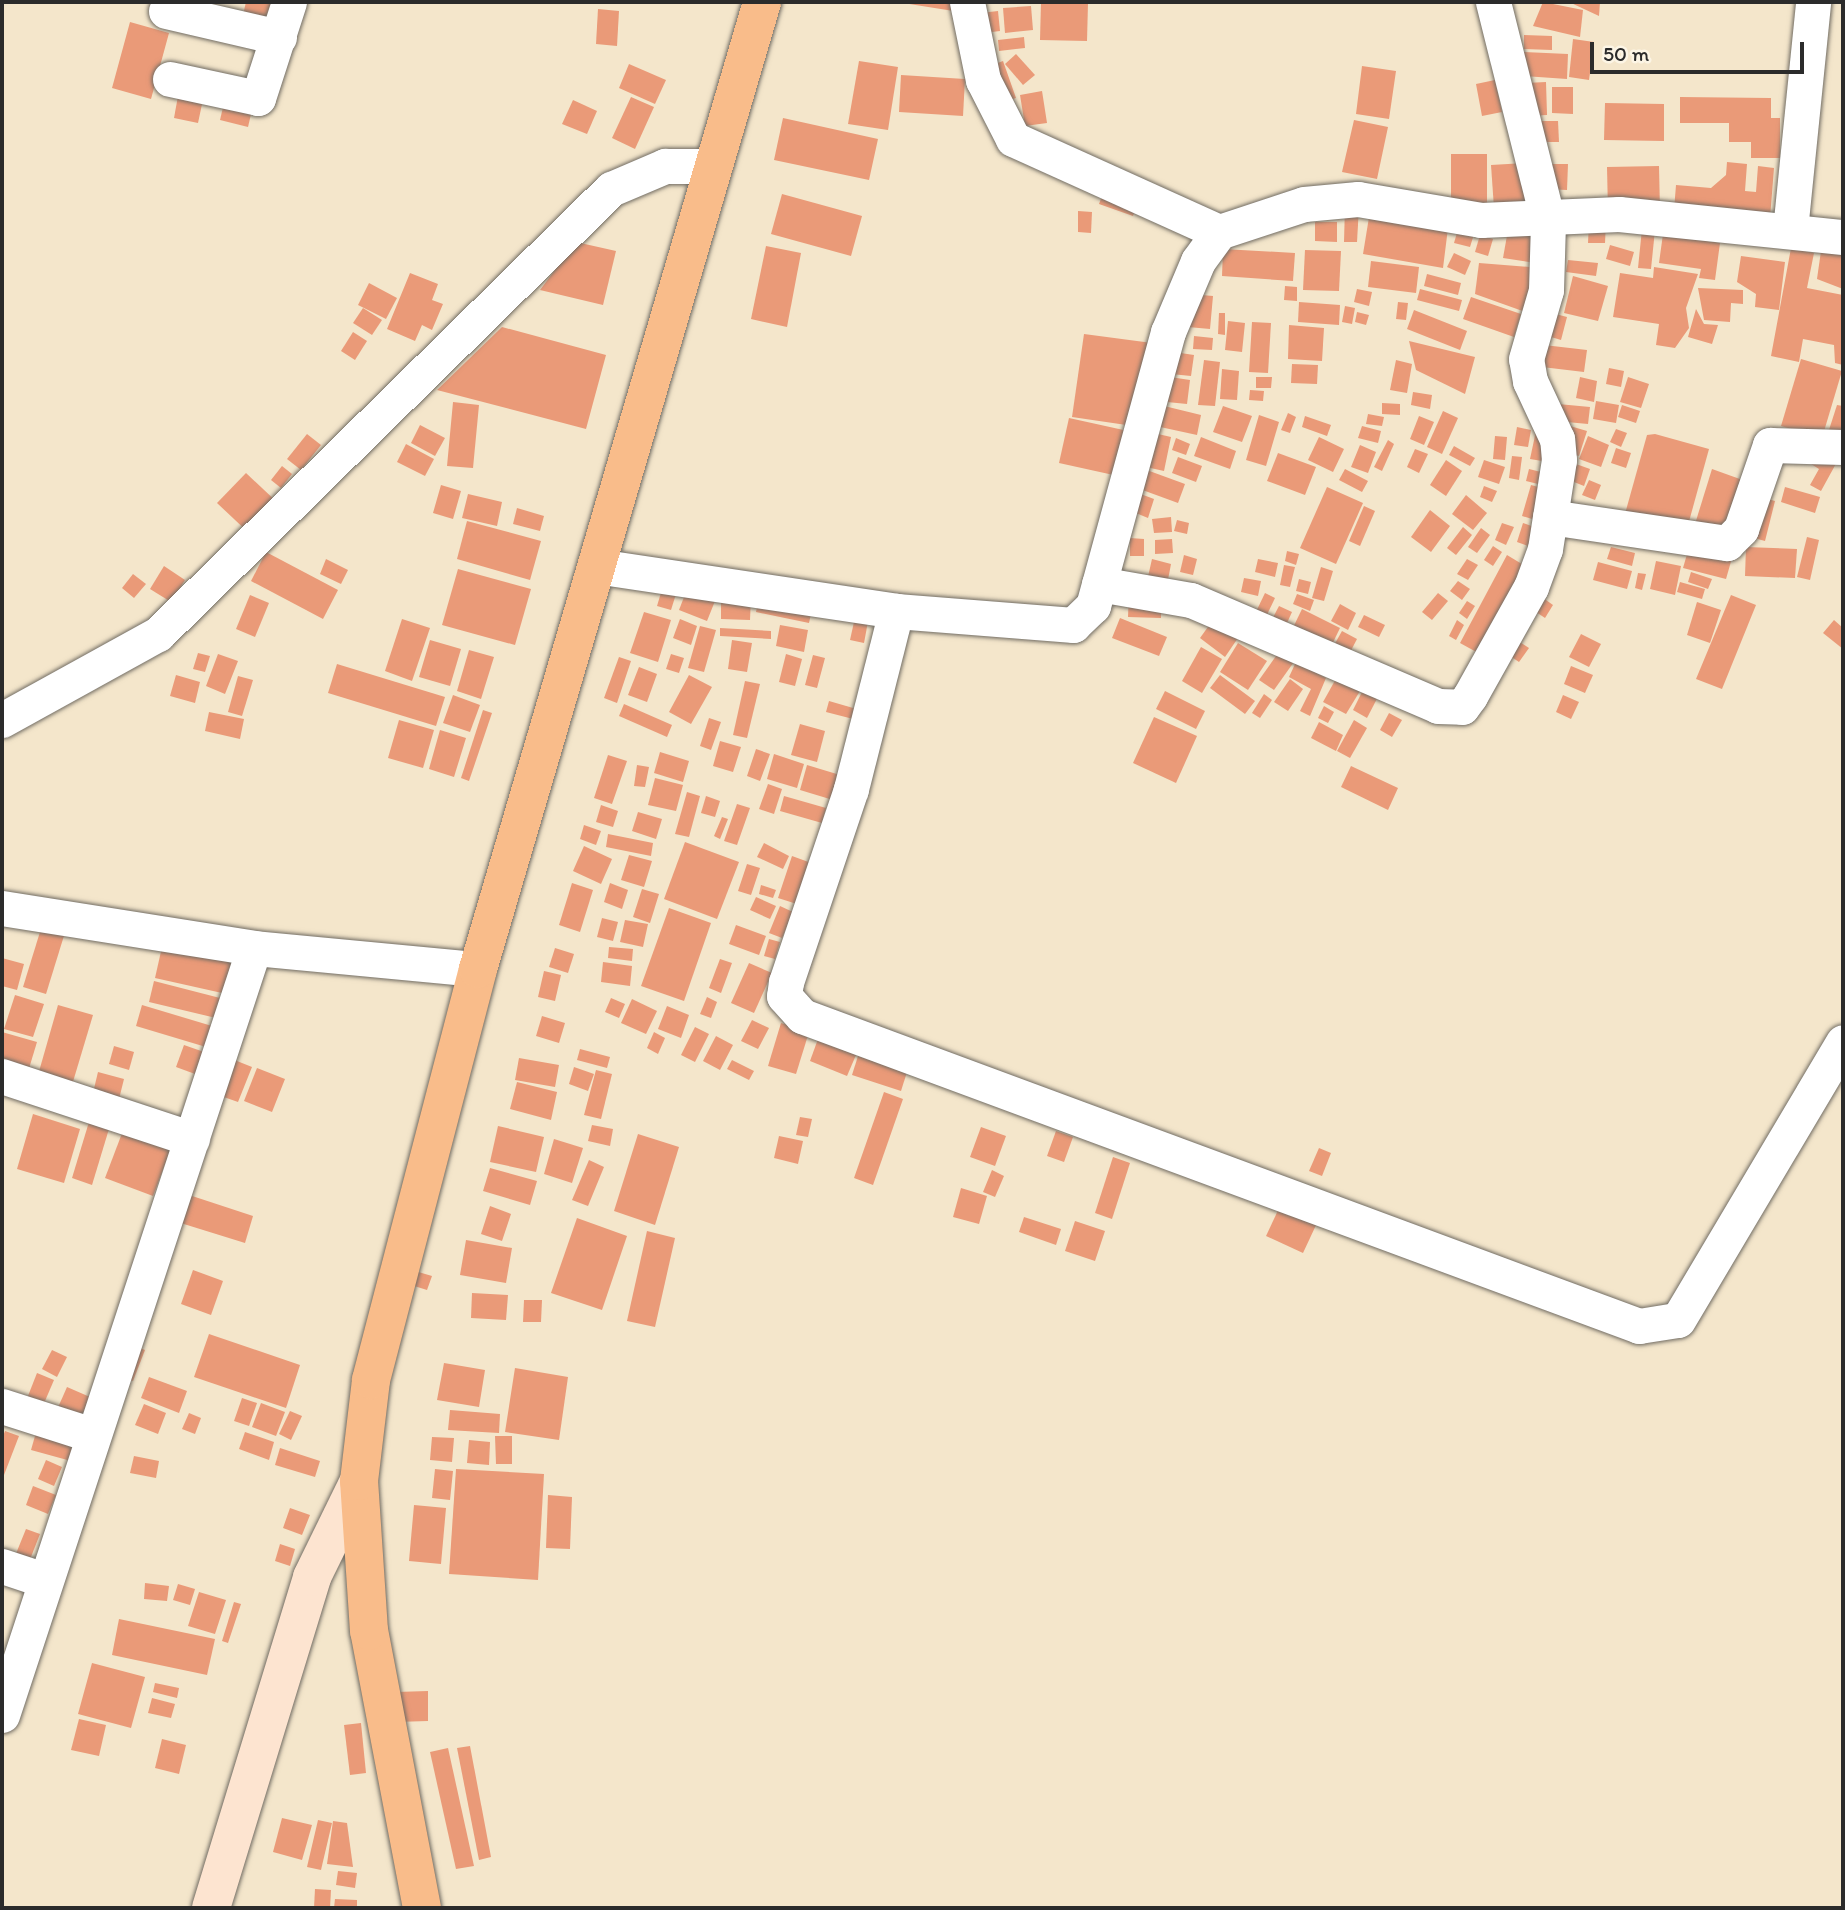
<!DOCTYPE html>
<style>
body{margin:0}
#map{position:relative;width:1845px;height:1910px;overflow:hidden;background:#f4e6cb;font-family:Itim,sans-serif}
div>[style]{position:absolute}
.building>*{inset:0;background:#ea9a78}
.roads{filter:drop-shadow(0 0 2px #716c63) drop-shadow(0 0 2px #716c63)}
.street>*{height:35px;margin:-17.5px;padding:0 17.5px;transform-origin:17.5px;border-radius:17.5px;background:#fff}
.secondary>*{height:38px;margin:-19px;padding:0 19px;transform-origin:19px;border-radius:19px;background:#fde4d0}
.primary>*{height:38px;margin:-19px;padding:0 19px;transform-origin:19px;border-radius:19px;background:#f9bc8a}
span{translate:-50% -50%;white-space:nowrap;text-align:center;line-height:1.15;-webkit-text-stroke:6px #fcf5e5;paint-order:stroke}
.frame{position:absolute;inset:0;border:4px solid #2b2b2b;pointer-events:none}
.scale{position:absolute;left:1590px;top:42px;width:214px;height:32px;box-sizing:border-box;border:4px solid #2b2b2b;border-top:0;padding-left:9px;font-size:21px;line-height:24px;white-space:nowrap;color:#2b2b2b;-webkit-text-stroke:5px #fcf5e5;paint-order:stroke}
</style>
<div id="map">
<div class="building">
<i style="clip-path:polygon(246px 2px,276px 2px,272px 25px,242px 19px)"></i>
<i style="clip-path:polygon(903px 2px,962px 2px,966px 13px,903px 3px)"></i>
<i style="clip-path:polygon(1041px 2px,1088px 3px,1087px 41px,1040px 40px)"></i>
<i style="clip-path:polygon(1543px 2px,1583px 10px,1580px 37px,1533px 26px)"></i>
<i style="clip-path:polygon(1569px 2px,1600px 2px,1599px 16px)"></i>
<i style="clip-path:polygon(1031px 6px,1033px 30px,1005px 33px,1003px 8px)"></i>
<i style="clip-path:polygon(598px 9px,619px 11px,617px 46px,596px 44px)"></i>
<i style="clip-path:polygon(998px 11px,1000px 31px,984px 33px,981px 13px)"></i>
<i style="clip-path:polygon(130px 22px,169px 33px,151px 99px,112px 88px)"></i>
<i style="clip-path:polygon(1524px 35px,1552px 36px,1552px 50px,1524px 49px)"></i>
<i style="clip-path:polygon(1024px 37px,1025px 48px,999px 51px,998px 40px)"></i>
<i style="clip-path:polygon(1573px 39px,1594px 42px,1589px 80px,1569px 77px)"></i>
<i style="clip-path:polygon(1524px 52px,1568px 54px,1567px 79px,1523px 76px)"></i>
<i style="clip-path:polygon(1016px 54px,1035px 75px,1023px 85px,1005px 64px)"></i>
<i style="clip-path:polygon(859px 61px,898px 67px,888px 130px,848px 124px)"></i>
<i style="clip-path:polygon(1003px 61px,1016px 98px,996px 105px,984px 68px)"></i>
<i style="clip-path:polygon(629px 64px,666px 80px,655px 104px,619px 88px)"></i>
<i style="clip-path:polygon(1362px 66px,1396px 71px,1389px 119px,1356px 114px)"></i>
<i style="clip-path:polygon(901px 75px,965px 79px,963px 116px,899px 112px)"></i>
<i style="clip-path:polygon(1495px 80px,1502px 112px,1482px 116px,1476px 84px)"></i>
<i style="clip-path:polygon(1546px 82px,1547px 115px,1527px 116px,1526px 83px)"></i>
<i style="clip-path:polygon(180px 85px,205px 90px,198px 123px,174px 118px)"></i>
<i style="clip-path:polygon(1552px 87px,1573px 87px,1573px 114px,1552px 113px)"></i>
<i style="clip-path:polygon(1042px 91px,1047px 123px,1025px 126px,1020px 95px)"></i>
<i style="clip-path:polygon(631px 97px,654px 107px,635px 149px,612px 138px)"></i>
<i style="clip-path:polygon(1680px 97px,1771px 98px,1771px 118px,1780px 118px,1780px 158px,1751px 158px,1751px 142px,1729px 142px,1729px 123px,1680px 123px)"></i>
<i style="clip-path:polygon(573px 100px,597px 111px,587px 134px,562px 124px)"></i>
<i style="clip-path:polygon(224px 103px,252px 110px,248px 127px,220px 120px)"></i>
<i style="clip-path:polygon(1605px 103px,1664px 104px,1664px 141px,1604px 140px)"></i>
<i style="clip-path:polygon(783px 118px,878px 139px,869px 180px,774px 160px)"></i>
<i style="clip-path:polygon(1354px 120px,1388px 127px,1377px 179px,1342px 172px)"></i>
<i style="clip-path:polygon(1539px 121px,1558px 121px,1559px 142px,1539px 142px)"></i>
<i style="clip-path:polygon(1451px 154px,1487px 154px,1487px 206px,1451px 206px)"></i>
<i style="clip-path:polygon(1727px 162px,1747px 164px,1745px 191px,1756px 192px,1758px 166px,1774px 168px,1770px 218px,1674px 210px,1676px 185px,1711px 188px,1726px 175px)"></i>
<i style="clip-path:polygon(1525px 163px,1527px 216px,1494px 208px,1491px 165px)"></i>
<i style="clip-path:polygon(1544px 164px,1568px 164px,1567px 190px,1544px 189px)"></i>
<i style="clip-path:polygon(1659px 166px,1660px 211px,1608px 212px,1607px 167px)"></i>
<i style="clip-path:polygon(1105px 188px,1138px 200px,1133px 216px,1099px 204px)"></i>
<i style="clip-path:polygon(782px 194px,862px 216px,851px 256px,771px 234px)"></i>
<i style="clip-path:polygon(1371px 205px,1449px 220px,1443px 268px,1363px 254px)"></i>
<i style="clip-path:polygon(1345px 206px,1359px 207px,1357px 242px,1344px 242px)"></i>
<i style="clip-path:polygon(1078px 211px,1092px 212px,1091px 233px,1078px 232px)"></i>
<i style="clip-path:polygon(1315px 222px,1337px 222px,1337px 242px,1315px 241px)"></i>
<i style="clip-path:polygon(1589px 222px,1606px 222px,1605px 243px,1588px 243px)"></i>
<i style="clip-path:polygon(1459px 226px,1475px 231px,1470px 247px,1454px 243px)"></i>
<i style="clip-path:polygon(1642px 229px,1655px 230px,1651px 269px,1638px 268px)"></i>
<i style="clip-path:polygon(1508px 230px,1546px 236px,1542px 264px,1503px 258px)"></i>
<i style="clip-path:polygon(1663px 234px,1720px 243px,1715px 280px,1699px 278px,1701px 269px,1659px 263px)"></i>
<i style="clip-path:polygon(1480px 235px,1493px 239px,1488px 256px,1475px 252px)"></i>
<i style="clip-path:polygon(576px 242px,616px 251px,603px 305px,540px 290px)"></i>
<i style="clip-path:polygon(1610px 245px,1634px 252px,1630px 266px,1606px 259px)"></i>
<i style="clip-path:polygon(766px 246px,801px 253px,787px 327px,751px 319px)"></i>
<i style="clip-path:polygon(1791px 248px,1814px 253px,1807px 288px,1843px 295px,1843px 365px,1835px 363px,1834px 345px,1803px 339px,1799px 362px,1771px 356px)"></i>
<i style="clip-path:polygon(1223px 249px,1295px 253px,1293px 281px,1222px 276px)"></i>
<i style="clip-path:polygon(1305px 250px,1341px 251px,1339px 291px,1303px 290px)"></i>
<i style="clip-path:polygon(1821px 251px,1843px 254px,1843px 289px,1817px 279px)"></i>
<i style="clip-path:polygon(1454px 253px,1471px 261px,1465px 275px,1447px 267px)"></i>
<i style="clip-path:polygon(1741px 256px,1785px 262px,1779px 310px,1755px 307px,1756px 294px,1737px 282px)"></i>
<i style="clip-path:polygon(1568px 260px,1598px 263px,1596px 276px,1566px 272px)"></i>
<i style="clip-path:polygon(1371px 261px,1419px 267px,1416px 293px,1368px 287px)"></i>
<i style="clip-path:polygon(1479px 263px,1542px 268px,1528px 313px,1475px 294px)"></i>
<i style="clip-path:polygon(1654px 267px,1698px 274px,1686px 308px,1689px 328px,1675px 348px,1656px 345px,1659px 324px,1613px 317px,1620px 273px,1653px 278px)"></i>
<i style="clip-path:polygon(410px 273px,438px 284px,432px 300px,443px 304px,432px 330px,422px 325px,415px 341px,387px 329px)"></i>
<i style="clip-path:polygon(1427px 274px,1461px 283px,1458px 295px,1424px 286px)"></i>
<i style="clip-path:polygon(1573px 276px,1608px 286px,1598px 321px,1564px 313px)"></i>
<i style="clip-path:polygon(369px 283px,397px 298px,386px 319px,358px 305px)"></i>
<i style="clip-path:polygon(1285px 286px,1297px 287px,1297px 301px,1284px 300px)"></i>
<i style="clip-path:polygon(1698px 288px,1743px 290px,1743px 304px,1731px 303px,1730px 322px,1704px 320px)"></i>
<i style="clip-path:polygon(1357px 289px,1372px 292px,1369px 306px,1354px 302px)"></i>
<i style="clip-path:polygon(1420px 289px,1462px 300px,1459px 311px,1417px 300px)"></i>
<i style="clip-path:polygon(1190px 294px,1213px 296px,1210px 329px,1188px 327px)"></i>
<i style="clip-path:polygon(1471px 297px,1521px 314px,1514px 337px,1463px 319px)"></i>
<i style="clip-path:polygon(1299px 302px,1340px 305px,1339px 325px,1298px 322px)"></i>
<i style="clip-path:polygon(1398px 302px,1408px 303px,1406px 320px,1396px 319px)"></i>
<i style="clip-path:polygon(1345px 306px,1355px 308px,1352px 324px,1342px 322px)"></i>
<i style="clip-path:polygon(363px 308px,382px 320px,372px 335px,353px 323px)"></i>
<i style="clip-path:polygon(1696px 309px,1704px 324px,1718px 325px,1712px 344px,1688px 337px)"></i>
<i style="clip-path:polygon(1414px 310px,1467px 331px,1460px 350px,1407px 329px)"></i>
<i style="clip-path:polygon(1357px 312px,1369px 315px,1366px 325px,1355px 322px)"></i>
<i style="clip-path:polygon(1548px 312px,1567px 317px,1561px 340px,1541px 334px)"></i>
<i style="clip-path:polygon(1219px 313px,1225px 313px,1225px 335px,1218px 334px)"></i>
<i style="clip-path:polygon(1228px 321px,1245px 323px,1242px 352px,1225px 350px)"></i>
<i style="clip-path:polygon(1252px 322px,1271px 323px,1268px 373px,1249px 372px)"></i>
<i style="clip-path:polygon(1289px 325px,1324px 328px,1322px 361px,1288px 359px)"></i>
<i style="clip-path:polygon(502px 327px,606px 355px,586px 429px,437px 390px)"></i>
<i style="clip-path:polygon(353px 332px,367px 341px,355px 360px,341px 351px)"></i>
<i style="clip-path:polygon(1084px 334px,1152px 343px,1140px 427px,1072px 417px)"></i>
<i style="clip-path:polygon(1194px 336px,1213px 338px,1212px 350px,1193px 349px)"></i>
<i style="clip-path:polygon(1409px 341px,1475px 357px,1465px 394px,1416px 370px)"></i>
<i style="clip-path:polygon(1544px 345px,1587px 350px,1584px 372px,1542px 367px)"></i>
<i style="clip-path:polygon(1174px 352px,1194px 355px,1191px 376px,1171px 374px)"></i>
<i style="clip-path:polygon(1801px 359px,1842px 371px,1822px 438px,1781px 426px)"></i>
<i style="clip-path:polygon(1204px 360px,1220px 362px,1215px 406px,1198px 405px)"></i>
<i style="clip-path:polygon(1396px 360px,1412px 364px,1407px 393px,1390px 390px)"></i>
<i style="clip-path:polygon(1292px 364px,1318px 365px,1317px 384px,1291px 383px)"></i>
<i style="clip-path:polygon(1609px 368px,1624px 371px,1621px 387px,1606px 384px)"></i>
<i style="clip-path:polygon(1222px 369px,1239px 371px,1237px 400px,1220px 399px)"></i>
<i style="clip-path:polygon(1170px 377px,1190px 380px,1187px 404px,1167px 402px)"></i>
<i style="clip-path:polygon(1256px 377px,1272px 377px,1271px 388px,1256px 388px)"></i>
<i style="clip-path:polygon(1580px 377px,1597px 381px,1594px 402px,1576px 398px)"></i>
<i style="clip-path:polygon(1628px 377px,1649px 384px,1641px 408px,1620px 402px)"></i>
<i style="clip-path:polygon(1250px 390px,1264px 391px,1263px 401px,1249px 400px)"></i>
<i style="clip-path:polygon(1413px 392px,1432px 395px,1430px 409px,1411px 405px)"></i>
<i style="clip-path:polygon(1596px 401px,1619px 405px,1616px 423px,1593px 419px)"></i>
<i style="clip-path:polygon(453px 402px,479px 405px,473px 468px,447px 466px)"></i>
<i style="clip-path:polygon(1382px 403px,1400px 404px,1400px 415px,1382px 414px)"></i>
<i style="clip-path:polygon(1156px 404px,1201px 415px,1197px 435px,1151px 425px)"></i>
<i style="clip-path:polygon(1558px 404px,1590px 407px,1588px 424px,1556px 421px)"></i>
<i style="clip-path:polygon(1622px 405px,1640px 411px,1636px 423px,1618px 417px)"></i>
<i style="clip-path:polygon(1837px 405px,1843px 406px,1841px 437px,1828px 433px)"></i>
<i style="clip-path:polygon(1223px 406px,1252px 416px,1242px 442px,1213px 432px)"></i>
<i style="clip-path:polygon(1443px 411px,1458px 418px,1442px 454px,1427px 447px)"></i>
<i style="clip-path:polygon(1288px 413px,1296px 417px,1290px 433px,1281px 430px)"></i>
<i style="clip-path:polygon(1368px 414px,1384px 417px,1382px 426px,1366px 424px)"></i>
<i style="clip-path:polygon(1259px 415px,1279px 422px,1266px 466px,1246px 460px)"></i>
<i style="clip-path:polygon(1305px 416px,1331px 425px,1327px 436px,1302px 427px)"></i>
<i style="clip-path:polygon(1419px 416px,1434px 422px,1424px 445px,1410px 439px)"></i>
<i style="clip-path:polygon(1069px 418px,1128px 431px,1118px 476px,1059px 463px)"></i>
<i style="clip-path:polygon(420px 425px,445px 438px,435px 456px,411px 443px)"></i>
<i style="clip-path:polygon(1362px 426px,1381px 431px,1378px 443px,1358px 438px)"></i>
<i style="clip-path:polygon(1570px 426px,1587px 431px,1579px 456px,1563px 451px)"></i>
<i style="clip-path:polygon(1517px 427px,1531px 430px,1528px 447px,1514px 445px)"></i>
<i style="clip-path:polygon(1616px 429px,1627px 433px,1621px 447px,1610px 442px)"></i>
<i style="clip-path:polygon(1145px 431px,1171px 437px,1164px 471px,1137px 465px)"></i>
<i style="clip-path:polygon(1536px 431px,1548px 462px,1530px 459px)"></i>
<i style="clip-path:polygon(307px 434px,321px 445px,301px 470px,287px 459px)"></i>
<i style="clip-path:polygon(1655px 434px,1709px 449px,1685px 536px,1623px 521px,1647px 435px)"></i>
<i style="clip-path:polygon(1495px 436px,1507px 437px,1505px 460px,1493px 459px)"></i>
<i style="clip-path:polygon(1588px 436px,1609px 445px,1601px 467px,1579px 459px)"></i>
<i style="clip-path:polygon(1201px 437px,1236px 451px,1230px 469px,1194px 456px)"></i>
<i style="clip-path:polygon(1319px 437px,1344px 449px,1333px 472px,1308px 460px)"></i>
<i style="clip-path:polygon(1176px 438px,1190px 444px,1186px 455px,1172px 450px)"></i>
<i style="clip-path:polygon(1388px 440px,1394px 444px,1382px 471px,1374px 467px)"></i>
<i style="clip-path:polygon(406px 444px,434px 459px,425px 476px,397px 462px)"></i>
<i style="clip-path:polygon(1360px 445px,1376px 452px,1368px 473px,1351px 467px)"></i>
<i style="clip-path:polygon(1454px 446px,1475px 458px,1470px 466px,1449px 455px)"></i>
<i style="clip-path:polygon(1616px 448px,1631px 453px,1626px 468px,1611px 463px)"></i>
<i style="clip-path:polygon(1415px 449px,1428px 454px,1419px 473px,1407px 467px)"></i>
<i style="clip-path:polygon(1278px 453px,1316px 467px,1305px 495px,1267px 481px)"></i>
<i style="clip-path:polygon(1512px 456px,1522px 457px,1519px 480px,1509px 478px)"></i>
<i style="clip-path:polygon(1178px 457px,1202px 466px,1196px 482px,1172px 473px)"></i>
<i style="clip-path:polygon(1446px 460px,1462px 471px,1446px 496px,1430px 485px)"></i>
<i style="clip-path:polygon(1484px 460px,1505px 467px,1499px 484px,1478px 477px)"></i>
<i style="clip-path:polygon(1838px 460px,1821px 491px,1810px 485px,1819px 469px,1808px 462px)"></i>
<i style="clip-path:polygon(1576px 464px,1590px 469px,1584px 486px,1569px 480px)"></i>
<i style="clip-path:polygon(282px 466px,292px 474px,281px 488px,271px 480px)"></i>
<i style="clip-path:polygon(1144px 469px,1185px 484px,1178px 503px,1137px 488px)"></i>
<i style="clip-path:polygon(1345px 469px,1368px 481px,1362px 492px,1339px 480px)"></i>
<i style="clip-path:polygon(1529px 469px,1545px 473px,1542px 485px,1526px 481px)"></i>
<i style="clip-path:polygon(1712px 469px,1751px 483px,1730px 535px,1695px 524px)"></i>
<i style="clip-path:polygon(246px 473px,279px 504px,251px 535px,217px 503px)"></i>
<i style="clip-path:polygon(1589px 480px,1601px 485px,1595px 500px,1582px 495px)"></i>
<i style="clip-path:polygon(441px 485px,461px 491px,453px 519px,433px 513px)"></i>
<i style="clip-path:polygon(1531px 485px,1542px 488px,1532px 519px,1522px 516px)"></i>
<i style="clip-path:polygon(1484px 486px,1497px 491px,1492px 502px,1480px 497px)"></i>
<i style="clip-path:polygon(1327px 487px,1363px 503px,1336px 564px,1300px 548px)"></i>
<i style="clip-path:polygon(1785px 487px,1820px 497px,1815px 513px,1781px 502px)"></i>
<i style="clip-path:polygon(1138px 493px,1154px 499px,1148px 518px,1131px 511px)"></i>
<i style="clip-path:polygon(468px 494px,502px 502px,497px 526px,462px 518px)"></i>
<i style="clip-path:polygon(1466px 495px,1487px 513px,1473px 530px,1452px 514px)"></i>
<i style="clip-path:polygon(1753px 495px,1775px 501px,1765px 541px,1743px 535px)"></i>
<i style="clip-path:polygon(1364px 506px,1375px 511px,1360px 546px,1349px 541px)"></i>
<i style="clip-path:polygon(517px 508px,544px 516px,540px 531px,513px 524px)"></i>
<i style="clip-path:polygon(1430px 510px,1450px 526px,1431px 552px,1411px 537px)"></i>
<i style="clip-path:polygon(1171px 517px,1172px 532px,1154px 533px,1152px 519px)"></i>
<i style="clip-path:polygon(1177px 520px,1189px 523px,1187px 534px,1174px 531px)"></i>
<i style="clip-path:polygon(467px 521px,541px 541px,530px 580px,457px 559px)"></i>
<i style="clip-path:polygon(1502px 523px,1514px 527px,1506px 545px,1495px 540px)"></i>
<i style="clip-path:polygon(1523px 523px,1534px 527px,1528px 546px,1517px 542px)"></i>
<i style="clip-path:polygon(1463px 527px,1472px 535px,1456px 555px,1447px 548px)"></i>
<i style="clip-path:polygon(1481px 528px,1490px 535px,1477px 553px,1468px 547px)"></i>
<i style="clip-path:polygon(1807px 537px,1819px 540px,1810px 580px,1797px 577px)"></i>
<i style="clip-path:polygon(1130px 538px,1144px 539px,1144px 556px,1130px 556px)"></i>
<i style="clip-path:polygon(1172px 539px,1173px 553px,1155px 554px,1155px 540px)"></i>
<i style="clip-path:polygon(1690px 544px,1734px 551px,1726px 579px,1683px 568px)"></i>
<i style="clip-path:polygon(1493px 546px,1502px 552px,1493px 566px,1484px 560px)"></i>
<i style="clip-path:polygon(1611px 547px,1635px 553px,1632px 566px,1607px 559px)"></i>
<i style="clip-path:polygon(1746px 547px,1797px 549px,1795px 578px,1745px 576px)"></i>
<i style="clip-path:polygon(1287px 551px,1299px 554px,1296px 565px,1285px 561px)"></i>
<i style="clip-path:polygon(266px 552px,338px 590px,323px 619px,251px 581px)"></i>
<i style="clip-path:polygon(1184px 555px,1197px 559px,1193px 575px,1180px 572px)"></i>
<i style="clip-path:polygon(1507px 555px,1527px 567px,1480px 654px,1460px 643px)"></i>
<i style="clip-path:polygon(326px 559px,348px 570px,341px 584px,320px 574px)"></i>
<i style="clip-path:polygon(1152px 559px,1171px 564px,1167px 585px,1147px 581px)"></i>
<i style="clip-path:polygon(1258px 559px,1278px 563px,1275px 577px,1255px 572px)"></i>
<i style="clip-path:polygon(1467px 559px,1478px 565px,1468px 580px,1457px 574px)"></i>
<i style="clip-path:polygon(1656px 561px,1681px 566px,1675px 595px,1650px 589px)"></i>
<i style="clip-path:polygon(1598px 562px,1632px 571px,1627px 589px,1593px 580px)"></i>
<i style="clip-path:polygon(1284px 565px,1295px 567px,1290px 587px,1280px 585px)"></i>
<i style="clip-path:polygon(164px 566px,185px 580px,171px 602px,150px 589px)"></i>
<i style="clip-path:polygon(1321px 567px,1333px 571px,1324px 601px,1312px 598px)"></i>
<i style="clip-path:polygon(458px 569px,531px 589px,515px 645px,442px 625px)"></i>
<i style="clip-path:polygon(1691px 572px,1712px 579px,1708px 589px,1688px 582px)"></i>
<i style="clip-path:polygon(1638px 573px,1646px 574px,1642px 590px,1635px 588px)"></i>
<i style="clip-path:polygon(133px 574px,146px 584px,134px 598px,122px 588px)"></i>
<i style="clip-path:polygon(666px 576px,680px 581px,671px 610px,657px 606px)"></i>
<i style="clip-path:polygon(1244px 578px,1261px 581px,1258px 596px,1241px 592px)"></i>
<i style="clip-path:polygon(691px 579px,719px 591px,707px 621px,679px 610px)"></i>
<i style="clip-path:polygon(1299px 579px,1311px 582px,1308px 594px,1296px 591px)"></i>
<i style="clip-path:polygon(1458px 581px,1470px 589px,1462px 600px,1450px 591px)"></i>
<i style="clip-path:polygon(1680px 582px,1705px 589px,1702px 599px,1677px 592px)"></i>
<i style="clip-path:polygon(761px 589px,814px 600px,809px 623px,756px 612px)"></i>
<i style="clip-path:polygon(1129px 592px,1161px 596px,1161px 618px,1128px 617px)"></i>
<i style="clip-path:polygon(1265px 593px,1275px 598px,1263px 623px,1253px 618px)"></i>
<i style="clip-path:polygon(1438px 593px,1448px 601px,1432px 620px,1422px 612px)"></i>
<i style="clip-path:polygon(1536px 593px,1553px 605px,1545px 618px,1527px 606px)"></i>
<i style="clip-path:polygon(1297px 594px,1314px 600px,1310px 611px,1293px 604px)"></i>
<i style="clip-path:polygon(250px 595px,269px 603px,255px 637px,236px 629px)"></i>
<i style="clip-path:polygon(1731px 595px,1756px 605px,1722px 689px,1696px 679px)"></i>
<i style="clip-path:polygon(721px 596px,751px 597px,750px 620px,721px 619px)"></i>
<i style="clip-path:polygon(1467px 601px,1475px 606px,1467px 619px,1459px 613px)"></i>
<i style="clip-path:polygon(1697px 602px,1721px 610px,1710px 643px,1687px 635px)"></i>
<i style="clip-path:polygon(1340px 604px,1356px 613px,1348px 630px,1331px 621px)"></i>
<i style="clip-path:polygon(1279px 606px,1292px 612px,1282px 634px,1268px 627px)"></i>
<i style="clip-path:polygon(1302px 609px,1340px 628px,1326px 657px,1288px 638px)"></i>
<i style="clip-path:polygon(644px 612px,671px 620px,658px 662px,630px 653px)"></i>
<i style="clip-path:polygon(856px 613px,869px 616px,864px 643px,850px 640px)"></i>
<i style="clip-path:polygon(1364px 615px,1385px 625px,1379px 637px,1358px 627px)"></i>
<i style="clip-path:polygon(1120px 618px,1167px 637px,1159px 656px,1112px 638px)"></i>
<i style="clip-path:polygon(402px 619px,430px 628px,412px 681px,385px 671px)"></i>
<i style="clip-path:polygon(680px 619px,697px 626px,691px 645px,673px 638px)"></i>
<i style="clip-path:polygon(1213px 620px,1238px 638px,1225px 657px,1200px 638px)"></i>
<i style="clip-path:polygon(1457px 620px,1464px 625px,1456px 640px,1449px 636px)"></i>
<i style="clip-path:polygon(1834px 620px,1843px 628px,1843px 649px,1823px 633px)"></i>
<i style="clip-path:polygon(780px 625px,808px 630px,804px 652px,776px 646px)"></i>
<i style="clip-path:polygon(700px 626px,716px 630px,704px 672px,688px 668px)"></i>
<i style="clip-path:polygon(720px 628px,771px 631px,771px 639px,720px 636px)"></i>
<i style="clip-path:polygon(1342px 631px,1357px 639px,1344px 664px,1328px 656px)"></i>
<i style="clip-path:polygon(1581px 634px,1601px 644px,1589px 667px,1569px 657px)"></i>
<i style="clip-path:polygon(1510px 636px,1529px 648px,1519px 662px,1501px 650px)"></i>
<i style="clip-path:polygon(430px 640px,461px 649px,450px 686px,419px 677px)"></i>
<i style="clip-path:polygon(732px 640px,752px 643px,747px 672px,728px 669px)"></i>
<i style="clip-path:polygon(1238px 643px,1267px 661px,1248px 690px,1220px 672px)"></i>
<i style="clip-path:polygon(1201px 647px,1222px 659px,1202px 693px,1182px 681px)"></i>
<i style="clip-path:polygon(1281px 649px,1296px 659px,1274px 690px,1259px 680px)"></i>
<i style="clip-path:polygon(469px 650px,494px 657px,481px 699px,457px 691px)"></i>
<i style="clip-path:polygon(198px 653px,210px 656px,205px 672px,193px 669px)"></i>
<i style="clip-path:polygon(218px 654px,238px 661px,225px 694px,206px 686px)"></i>
<i style="clip-path:polygon(671px 654px,684px 658px,679px 673px,666px 669px)"></i>
<i style="clip-path:polygon(786px 654px,802px 659px,795px 686px,779px 682px)"></i>
<i style="clip-path:polygon(813px 655px,825px 658px,817px 688px,805px 685px)"></i>
<i style="clip-path:polygon(619px 657px,631px 661px,617px 703px,604px 698px)"></i>
<i style="clip-path:polygon(1296px 662px,1326px 678px,1310px 716px,1300px 711px,1311px 689px,1289px 677px)"></i>
<i style="clip-path:polygon(337px 664px,445px 697px,436px 726px,328px 693px)"></i>
<i style="clip-path:polygon(1571px 666px,1593px 675px,1585px 693px,1564px 684px)"></i>
<i style="clip-path:polygon(639px 667px,657px 674px,647px 702px,628px 695px)"></i>
<i style="clip-path:polygon(176px 675px,200px 682px,195px 703px,170px 696px)"></i>
<i style="clip-path:polygon(689px 675px,712px 687px,691px 724px,669px 712px)"></i>
<i style="clip-path:polygon(1220px 675px,1255px 701px,1245px 714px,1210px 688px)"></i>
<i style="clip-path:polygon(238px 676px,253px 680px,242px 716px,228px 712px)"></i>
<i style="clip-path:polygon(1337px 677px,1360px 691px,1346px 714px,1323px 702px)"></i>
<i style="clip-path:polygon(1290px 679px,1303px 689px,1288px 711px,1274px 702px)"></i>
<i style="clip-path:polygon(745px 681px,760px 684px,747px 738px,733px 735px)"></i>
<i style="clip-path:polygon(1366px 684px,1381px 691px,1367px 718px,1353px 710px)"></i>
<i style="clip-path:polygon(1165px 691px,1205px 711px,1196px 729px,1156px 709px)"></i>
<i style="clip-path:polygon(1264px 694px,1272px 700px,1260px 718px,1252px 713px)"></i>
<i style="clip-path:polygon(453px 695px,480px 705px,470px 732px,443px 723px)"></i>
<i style="clip-path:polygon(1563px 695px,1579px 702px,1571px 719px,1556px 712px)"></i>
<i style="clip-path:polygon(829px 701px,860px 710px,857px 720px,826px 712px)"></i>
<i style="clip-path:polygon(624px 704px,672px 725px,667px 737px,619px 716px)"></i>
<i style="clip-path:polygon(1324px 706px,1334px 712px,1328px 723px,1318px 718px)"></i>
<i style="clip-path:polygon(483px 710px,492px 713px,469px 781px,461px 778px)"></i>
<i style="clip-path:polygon(209px 712px,244px 719px,240px 739px,205px 731px)"></i>
<i style="clip-path:polygon(1389px 713px,1402px 720px,1392px 737px,1380px 730px)"></i>
<i style="clip-path:polygon(1154px 717px,1197px 736px,1176px 783px,1133px 763px)"></i>
<i style="clip-path:polygon(709px 718px,721px 722px,711px 750px,700px 746px)"></i>
<i style="clip-path:polygon(399px 720px,434px 730px,423px 768px,388px 758px)"></i>
<i style="clip-path:polygon(1354px 720px,1367px 728px,1350px 758px,1337px 751px)"></i>
<i style="clip-path:polygon(1319px 722px,1343px 735px,1336px 751px,1311px 738px)"></i>
<i style="clip-path:polygon(800px 724px,825px 731px,817px 762px,791px 755px)"></i>
<i style="clip-path:polygon(440px 730px,466px 738px,454px 777px,429px 769px)"></i>
<i style="clip-path:polygon(720px 741px,741px 747px,733px 772px,713px 766px)"></i>
<i style="clip-path:polygon(756px 749px,770px 754px,760px 781px,747px 776px)"></i>
<i style="clip-path:polygon(660px 752px,689px 761px,683px 782px,654px 773px)"></i>
<i style="clip-path:polygon(774px 754px,804px 764px,797px 788px,767px 779px)"></i>
<i style="clip-path:polygon(608px 755px,627px 761px,612px 804px,594px 798px)"></i>
<i style="clip-path:polygon(637px 765px,649px 767px,645px 787px,634px 786px)"></i>
<i style="clip-path:polygon(807px 765px,840px 775px,833px 800px,800px 790px)"></i>
<i style="clip-path:polygon(1351px 766px,1398px 788px,1388px 810px,1341px 787px)"></i>
<i style="clip-path:polygon(655px 778px,683px 785px,676px 811px,648px 805px)"></i>
<i style="clip-path:polygon(768px 784px,782px 789px,774px 814px,759px 809px)"></i>
<i style="clip-path:polygon(687px 792px,700px 796px,689px 837px,675px 834px)"></i>
<i style="clip-path:polygon(706px 796px,720px 801px,715px 817px,701px 813px)"></i>
<i style="clip-path:polygon(784px 796px,826px 808px,822px 823px,780px 811px)"></i>
<i style="clip-path:polygon(737px 804px,750px 808px,737px 845px,724px 841px)"></i>
<i style="clip-path:polygon(601px 805px,618px 811px,613px 827px,596px 822px)"></i>
<i style="clip-path:polygon(638px 812px,662px 819px,656px 839px,632px 831px)"></i>
<i style="clip-path:polygon(722px 817px,728px 819px,720px 839px,714px 836px)"></i>
<i style="clip-path:polygon(584px 825px,601px 831px,596px 845px,580px 839px)"></i>
<i style="clip-path:polygon(608px 834px,653px 843px,651px 856px,606px 847px)"></i>
<i style="clip-path:polygon(685px 842px,739px 862px,717px 919px,664px 899px)"></i>
<i style="clip-path:polygon(764px 843px,789px 856px,783px 869px,757px 857px)"></i>
<i style="clip-path:polygon(584px 846px,612px 859px,601px 884px,573px 871px)"></i>
<i style="clip-path:polygon(629px 855px,652px 861px,644px 887px,621px 880px)"></i>
<i style="clip-path:polygon(792px 856px,814px 864px,800px 905px,778px 898px)"></i>
<i style="clip-path:polygon(747px 864px,760px 868px,751px 895px,738px 891px)"></i>
<i style="clip-path:polygon(572px 883px,593px 890px,580px 932px,559px 925px)"></i>
<i style="clip-path:polygon(610px 883px,628px 890px,622px 909px,604px 902px)"></i>
<i style="clip-path:polygon(761px 885px,776px 890px,773px 898px,759px 894px)"></i>
<i style="clip-path:polygon(642px 889px,659px 894px,650px 923px,633px 917px)"></i>
<i style="clip-path:polygon(756px 897px,776px 906px,770px 919px,750px 910px)"></i>
<i style="clip-path:polygon(780px 906px,793px 912px,782px 938px,769px 933px)"></i>
<i style="clip-path:polygon(669px 908px,711px 923px,684px 1001px,641px 986px)"></i>
<i style="clip-path:polygon(602px 918px,618px 922px,613px 941px,597px 937px)"></i>
<i style="clip-path:polygon(44px 919px,67px 926px,46px 994px,23px 987px)"></i>
<i style="clip-path:polygon(625px 920px,648px 924px,643px 947px,620px 942px)"></i>
<i style="clip-path:polygon(736px 925px,766px 936px,759px 955px,729px 944px)"></i>
<i style="clip-path:polygon(769px 939px,780px 942px,775px 959px,764px 956px)"></i>
<i style="clip-path:polygon(162px 947px,236px 952px,222px 993px,155px 978px)"></i>
<i style="clip-path:polygon(609px 947px,633px 949px,632px 961px,608px 958px)"></i>
<i style="clip-path:polygon(555px 948px,574px 954px,568px 973px,549px 967px)"></i>
<i style="clip-path:polygon(2px 958px,24px 964px,17px 990px,2px 986px)"></i>
<i style="clip-path:polygon(720px 959px,732px 963px,721px 993px,709px 988px)"></i>
<i style="clip-path:polygon(603px 962px,632px 966px,630px 986px,601px 982px)"></i>
<i style="clip-path:polygon(749px 963px,772px 973px,754px 1013px,731px 1003px)"></i>
<i style="clip-path:polygon(544px 971px,561px 975px,555px 1001px,538px 997px)"></i>
<i style="clip-path:polygon(154px 981px,220px 998px,216px 1018px,149px 1002px)"></i>
<i style="clip-path:polygon(15px 995px,44px 1004px,33px 1037px,4px 1029px)"></i>
<i style="clip-path:polygon(707px 997px,717px 1002px,711px 1018px,700px 1014px)"></i>
<i style="clip-path:polygon(611px 998px,625px 1004px,619px 1018px,605px 1012px)"></i>
<i style="clip-path:polygon(632px 999px,657px 1011px,646px 1034px,621px 1023px)"></i>
<i style="clip-path:polygon(58px 1005px,93px 1015px,72px 1085px,38px 1075px)"></i>
<i style="clip-path:polygon(142px 1005px,212px 1026px,206px 1047px,136px 1026px)"></i>
<i style="clip-path:polygon(667px 1006px,689px 1015px,681px 1038px,658px 1029px)"></i>
<i style="clip-path:polygon(542px 1016px,565px 1023px,559px 1043px,536px 1036px)"></i>
<i style="clip-path:polygon(752px 1020px,769px 1028px,758px 1049px,741px 1041px)"></i>
<i style="clip-path:polygon(781px 1023px,809px 1032px,796px 1074px,768px 1066px)"></i>
<i style="clip-path:polygon(695px 1027px,709px 1034px,695px 1062px,681px 1055px)"></i>
<i style="clip-path:polygon(2px 1032px,37px 1042px,27px 1075px,2px 1067px)"></i>
<i style="clip-path:polygon(654px 1032px,665px 1038px,658px 1054px,647px 1048px)"></i>
<i style="clip-path:polygon(716px 1036px,733px 1045px,720px 1070px,703px 1061px)"></i>
<i style="clip-path:polygon(818px 1039px,856px 1055px,847px 1076px,810px 1061px)"></i>
<i style="clip-path:polygon(184px 1045px,204px 1052px,195px 1074px,176px 1067px)"></i>
<i style="clip-path:polygon(114px 1046px,134px 1052px,129px 1070px,109px 1064px)"></i>
<i style="clip-path:polygon(580px 1049px,610px 1057px,607px 1068px,577px 1060px)"></i>
<i style="clip-path:polygon(858px 1056px,907px 1072px,901px 1091px,852px 1075px)"></i>
<i style="clip-path:polygon(519px 1058px,559px 1065px,555px 1087px,515px 1080px)"></i>
<i style="clip-path:polygon(232px 1059px,252px 1067px,238px 1102px,218px 1095px)"></i>
<i style="clip-path:polygon(732px 1060px,754px 1071px,749px 1080px,727px 1069px)"></i>
<i style="clip-path:polygon(574px 1067px,594px 1074px,588px 1091px,569px 1084px)"></i>
<i style="clip-path:polygon(257px 1068px,285px 1079px,272px 1112px,244px 1101px)"></i>
<i style="clip-path:polygon(596px 1070px,612px 1074px,601px 1119px,584px 1115px)"></i>
<i style="clip-path:polygon(98px 1072px,124px 1079px,117px 1107px,91px 1101px)"></i>
<i style="clip-path:polygon(517px 1082px,557px 1092px,551px 1120px,510px 1109px)"></i>
<i style="clip-path:polygon(884px 1092px,903px 1099px,873px 1185px,854px 1178px)"></i>
<i style="clip-path:polygon(92px 1112px,112px 1119px,92px 1185px,72px 1178px)"></i>
<i style="clip-path:polygon(33px 1114px,80px 1129px,64px 1183px,17px 1169px)"></i>
<i style="clip-path:polygon(800px 1117px,812px 1119px,808px 1137px,796px 1135px)"></i>
<i style="clip-path:polygon(592px 1125px,613px 1129px,610px 1146px,588px 1141px)"></i>
<i style="clip-path:polygon(498px 1126px,544px 1137px,536px 1172px,490px 1162px)"></i>
<i style="clip-path:polygon(981px 1127px,1006px 1136px,995px 1166px,970px 1157px)"></i>
<i style="clip-path:polygon(124px 1128px,172px 1146px,153px 1196px,105px 1178px)"></i>
<i style="clip-path:polygon(1056px 1131px,1073px 1137px,1064px 1162px,1047px 1156px)"></i>
<i style="clip-path:polygon(638px 1134px,679px 1147px,655px 1225px,614px 1211px)"></i>
<i style="clip-path:polygon(779px 1136px,803px 1141px,798px 1164px,774px 1158px)"></i>
<i style="clip-path:polygon(554px 1139px,583px 1148px,572px 1183px,544px 1174px)"></i>
<i style="clip-path:polygon(1319px 1148px,1331px 1153px,1322px 1176px,1309px 1171px)"></i>
<i style="clip-path:polygon(1113px 1157px,1130px 1163px,1112px 1219px,1095px 1213px)"></i>
<i style="clip-path:polygon(589px 1160px,604px 1167px,588px 1206px,572px 1200px)"></i>
<i style="clip-path:polygon(490px 1168px,537px 1181px,530px 1205px,483px 1191px)"></i>
<i style="clip-path:polygon(992px 1170px,1004px 1176px,995px 1197px,983px 1192px)"></i>
<i style="clip-path:polygon(961px 1188px,987px 1196px,979px 1224px,953px 1217px)"></i>
<i style="clip-path:polygon(180px 1192px,253px 1216px,245px 1243px,171px 1220px)"></i>
<i style="clip-path:polygon(490px 1206px,511px 1214px,502px 1241px,481px 1234px)"></i>
<i style="clip-path:polygon(1280px 1206px,1317px 1223px,1303px 1253px,1266px 1236px)"></i>
<i style="clip-path:polygon(1024px 1217px,1061px 1229px,1056px 1245px,1019px 1232px)"></i>
<i style="clip-path:polygon(577px 1218px,627px 1236px,602px 1310px,551px 1293px)"></i>
<i style="clip-path:polygon(1075px 1221px,1105px 1231px,1095px 1261px,1065px 1251px)"></i>
<i style="clip-path:polygon(647px 1231px,675px 1238px,655px 1327px,627px 1321px)"></i>
<i style="clip-path:polygon(466px 1240px,512px 1248px,506px 1283px,460px 1275px)"></i>
<i style="clip-path:polygon(193px 1270px,223px 1281px,211px 1315px,181px 1304px)"></i>
<i style="clip-path:polygon(415px 1271px,432px 1276px,427px 1290px,411px 1285px)"></i>
<i style="clip-path:polygon(472px 1293px,508px 1295px,506px 1320px,471px 1318px)"></i>
<i style="clip-path:polygon(524px 1300px,542px 1300px,541px 1322px,523px 1322px)"></i>
<i style="clip-path:polygon(209px 1334px,300px 1365px,286px 1408px,194px 1377px)"></i>
<i style="clip-path:polygon(130px 1344px,145px 1350px,133px 1381px,118px 1375px)"></i>
<i style="clip-path:polygon(52px 1350px,67px 1357px,57px 1377px,42px 1369px)"></i>
<i style="clip-path:polygon(444px 1363px,485px 1370px,479px 1407px,437px 1400px)"></i>
<i style="clip-path:polygon(515px 1368px,568px 1377px,559px 1440px,505px 1432px)"></i>
<i style="clip-path:polygon(37px 1373px,54px 1380px,42px 1408px,26px 1401px)"></i>
<i style="clip-path:polygon(149px 1377px,187px 1391px,179px 1413px,141px 1398px)"></i>
<i style="clip-path:polygon(67px 1387px,90px 1397px,79px 1422px,56px 1412px)"></i>
<i style="clip-path:polygon(242px 1398px,257px 1403px,249px 1426px,234px 1421px)"></i>
<i style="clip-path:polygon(261px 1403px,285px 1412px,276px 1436px,252px 1427px)"></i>
<i style="clip-path:polygon(144px 1404px,166px 1413px,158px 1434px,135px 1425px)"></i>
<i style="clip-path:polygon(450px 1410px,500px 1414px,499px 1433px,448px 1430px)"></i>
<i style="clip-path:polygon(290px 1411px,302px 1416px,291px 1440px,279px 1434px)"></i>
<i style="clip-path:polygon(189px 1413px,201px 1418px,195px 1434px,182px 1429px)"></i>
<i style="clip-path:polygon(39px 1422px,79px 1433px,71px 1461px,31px 1450px)"></i>
<i style="clip-path:polygon(5px 1431px,19px 1436px,4px 1475px,2px 1439px)"></i>
<i style="clip-path:polygon(245px 1432px,274px 1442px,269px 1460px,239px 1449px)"></i>
<i style="clip-path:polygon(495px 1436px,512px 1436px,512px 1464px,496px 1464px)"></i>
<i style="clip-path:polygon(432px 1437px,454px 1438px,452px 1462px,430px 1460px)"></i>
<i style="clip-path:polygon(469px 1440px,490px 1442px,489px 1465px,467px 1463px)"></i>
<i style="clip-path:polygon(280px 1448px,320px 1461px,315px 1477px,275px 1465px)"></i>
<i style="clip-path:polygon(134px 1456px,159px 1461px,156px 1478px,130px 1473px)"></i>
<i style="clip-path:polygon(46px 1460px,62px 1467px,54px 1486px,38px 1479px)"></i>
<i style="clip-path:polygon(435px 1469px,453px 1471px,450px 1500px,432px 1498px)"></i>
<i style="clip-path:polygon(456px 1469px,544px 1474px,538px 1580px,449px 1574px)"></i>
<i style="clip-path:polygon(33px 1486px,56px 1495px,48px 1514px,26px 1505px)"></i>
<i style="clip-path:polygon(548px 1495px,572px 1497px,570px 1549px,546px 1548px)"></i>
<i style="clip-path:polygon(414px 1505px,446px 1508px,441px 1564px,409px 1561px)"></i>
<i style="clip-path:polygon(290px 1508px,310px 1515px,302px 1535px,283px 1528px)"></i>
<i style="clip-path:polygon(26px 1529px,40px 1534px,29px 1562px,15px 1556px)"></i>
<i style="clip-path:polygon(280px 1544px,295px 1549px,290px 1566px,275px 1561px)"></i>
<i style="clip-path:polygon(145px 1583px,169px 1586px,167px 1601px,144px 1599px)"></i>
<i style="clip-path:polygon(178px 1584px,195px 1589px,190px 1605px,173px 1600px)"></i>
<i style="clip-path:polygon(199px 1592px,226px 1600px,215px 1634px,188px 1626px)"></i>
<i style="clip-path:polygon(234px 1602px,241px 1604px,228px 1643px,222px 1641px)"></i>
<i style="clip-path:polygon(119px 1619px,215px 1639px,207px 1675px,112px 1655px)"></i>
<i style="clip-path:polygon(92px 1663px,145px 1677px,131px 1728px,78px 1714px)"></i>
<i style="clip-path:polygon(155px 1683px,179px 1688px,177px 1698px,153px 1692px)"></i>
<i style="clip-path:polygon(428px 1691px,428px 1721px,396px 1722px,396px 1692px)"></i>
<i style="clip-path:polygon(152px 1698px,175px 1704px,171px 1718px,148px 1713px)"></i>
<i style="clip-path:polygon(79px 1719px,106px 1725px,99px 1756px,71px 1750px)"></i>
<i style="clip-path:polygon(361px 1723px,366px 1773px,350px 1775px,344px 1725px)"></i>
<i style="clip-path:polygon(162px 1739px,186px 1745px,179px 1774px,155px 1768px)"></i>
<i style="clip-path:polygon(470px 1746px,491px 1857px,479px 1860px,457px 1748px)"></i>
<i style="clip-path:polygon(448px 1748px,474px 1866px,456px 1869px,430px 1752px)"></i>
<i style="clip-path:polygon(282px 1818px,312px 1825px,302px 1860px,273px 1852px)"></i>
<i style="clip-path:polygon(318px 1820px,332px 1823px,321px 1870px,307px 1867px)"></i>
<i style="clip-path:polygon(333px 1821px,347px 1823px,353px 1867px,327px 1864px)"></i>
<i style="clip-path:polygon(338px 1871px,357px 1873px,355px 1888px,336px 1885px)"></i>
<i style="clip-path:polygon(315px 1889px,331px 1890px,330px 1908px,314px 1908px)"></i>
<i style="clip-path:polygon(335px 1899px,357px 1900px,357px 1908px,334px 1908px)"></i>
</div>
<div class="roads">
<div class="street">
<i style="left:967px;top:2px;width:80px;rotate:78.4deg"></i>
<i style="left:983px;top:80px;width:66px;rotate:63deg"></i>
<i style="left:1013px;top:139px;width:226px;rotate:24.3deg"></i>
<i style="left:166px;top:11px;width:116px;rotate:13deg"></i>
<i style="left:170px;top:79px;width:90px;rotate:12.2deg"></i>
<i style="left:258px;top:98px;width:101px;rotate:-72.1deg"></i>
<i style="left:1790px;top:230px;width:229px;rotate:-84.2deg"></i>
<i style="left:1550px;top:517px;width:179px;rotate:8.4deg"></i>
<i style="left:1727px;top:543px;width:20px;rotate:-45deg"></i>
<i style="left:1741px;top:529px;width:89px;rotate:-71deg"></i>
<i style="left:1770px;top:445px;width:73px;rotate:1.6deg"></i>
<i style="left:596px;top:566px;width:303px;rotate:8.5deg"></i>
<i style="left:896px;top:611px;width:178px;rotate:4.5deg"></i>
<i style="left:1073px;top:625px;width:28px;rotate:-44deg"></i>
<i style="left:1093px;top:606px;width:284px;rotate:-74.7deg"></i>
<i style="left:1168px;top:332px;width:77px;rotate:-67.1deg"></i>
<i style="left:1198px;top:261px;width:36px;rotate:-54deg"></i>
<i style="left:1219px;top:232px;width:89px;rotate:-18.2deg"></i>
<i style="left:1304px;top:204px;width:54px;rotate:-5.3deg"></i>
<i style="left:1358px;top:199px;width:125px;rotate:9.7deg"></i>
<i style="left:1481px;top:220px;width:138px;rotate:-2.5deg"></i>
<i style="left:1619px;top:214px;width:225px;rotate:5.9deg"></i>
<i style="left:1099px;top:584px;width:93px;rotate:9.9deg"></i>
<i style="left:1191px;top:600px;width:269px;rotate:23.2deg"></i>
<i style="left:1438px;top:706px;width:24px;rotate:2deg"></i>
<i style="left:1462px;top:707px;width:14px;rotate:-54deg"></i>
<i style="left:1470px;top:696px;width:125px;rotate:-60.8deg"></i>
<i style="left:1531px;top:587px;width:40px;rotate:-69.8deg"></i>
<i style="left:1545px;top:549px;width:90px;rotate:-81.1deg"></i>
<i style="left:1559px;top:460px;width:21px;rotate:-95deg"></i>
<i style="left:1557px;top:439px;width:64px;rotate:-115deg"></i>
<i style="left:1530px;top:381px;width:22px;rotate:-100deg"></i>
<i style="left:1526px;top:359px;width:72px;rotate:-73.8deg"></i>
<i style="left:1546px;top:290px;width:69px;rotate:-88.3deg"></i>
<i style="left:1548px;top:221px;width:226px;rotate:-104.1deg"></i>
<i style="left:896px;top:611px;width:184px;rotate:104.2deg"></i>
<i style="left:851px;top:789px;width:204px;rotate:108.6deg"></i>
<i style="left:786px;top:982px;width:14px;rotate:98deg"></i>
<i style="left:784px;top:996px;width:27px;rotate:48deg"></i>
<i style="left:802px;top:1016px;width:893px;rotate:20.32deg"></i>
<i style="left:1639px;top:1326px;width:39px;rotate:-9deg"></i>
<i style="left:1678px;top:1320px;width:323px;rotate:-59.3deg"></i>
<i style="left:2px;top:720px;width:178px;rotate:-28.9deg"></i>
<i style="left:158px;top:634px;width:635px;rotate:-44.49deg"></i>
<i style="left:611px;top:189px;width:59px;rotate:-23.1deg"></i>
<i style="left:665px;top:166px;width:49px"></i>
<i style="left:2px;top:908px;width:255px;rotate:9deg"></i>
<i style="left:254px;top:948px;width:225px;rotate:5.4deg"></i>
<i style="left:2px;top:1076px;width:200px;rotate:18.3deg"></i>
<i style="left:2px;top:1406px;width:91px;rotate:17.8deg"></i>
<i style="left:2px;top:1566px;width:44px;rotate:18.4deg"></i>
<i style="left:2px;top:1715px;width:807px;rotate:-71.81deg"></i>
</div>
<div class="secondary">
<i style="left:211px;top:1908px;width:346px;rotate:-73deg"></i>
<i style="left:312px;top:1577px;width:107px;rotate:-63.9deg"></i>
</div>
<div class="primary">
<i style="left:422px;top:1908px;width:282px;rotate:-100.8deg"></i>
<i style="left:369px;top:1631px;width:150px;rotate:-93.8deg"></i>
<i style="left:359px;top:1481px;width:102px;rotate:-83.2deg"></i>
<i style="left:371px;top:1380px;width:425px;rotate:-75.4deg"></i>
<i style="left:478px;top:969px;width:1008px;rotate:-73.63deg"></i>
</div>
</div>
<div class="frame"></div>
<div class="scale">50 m</div>
</div>
